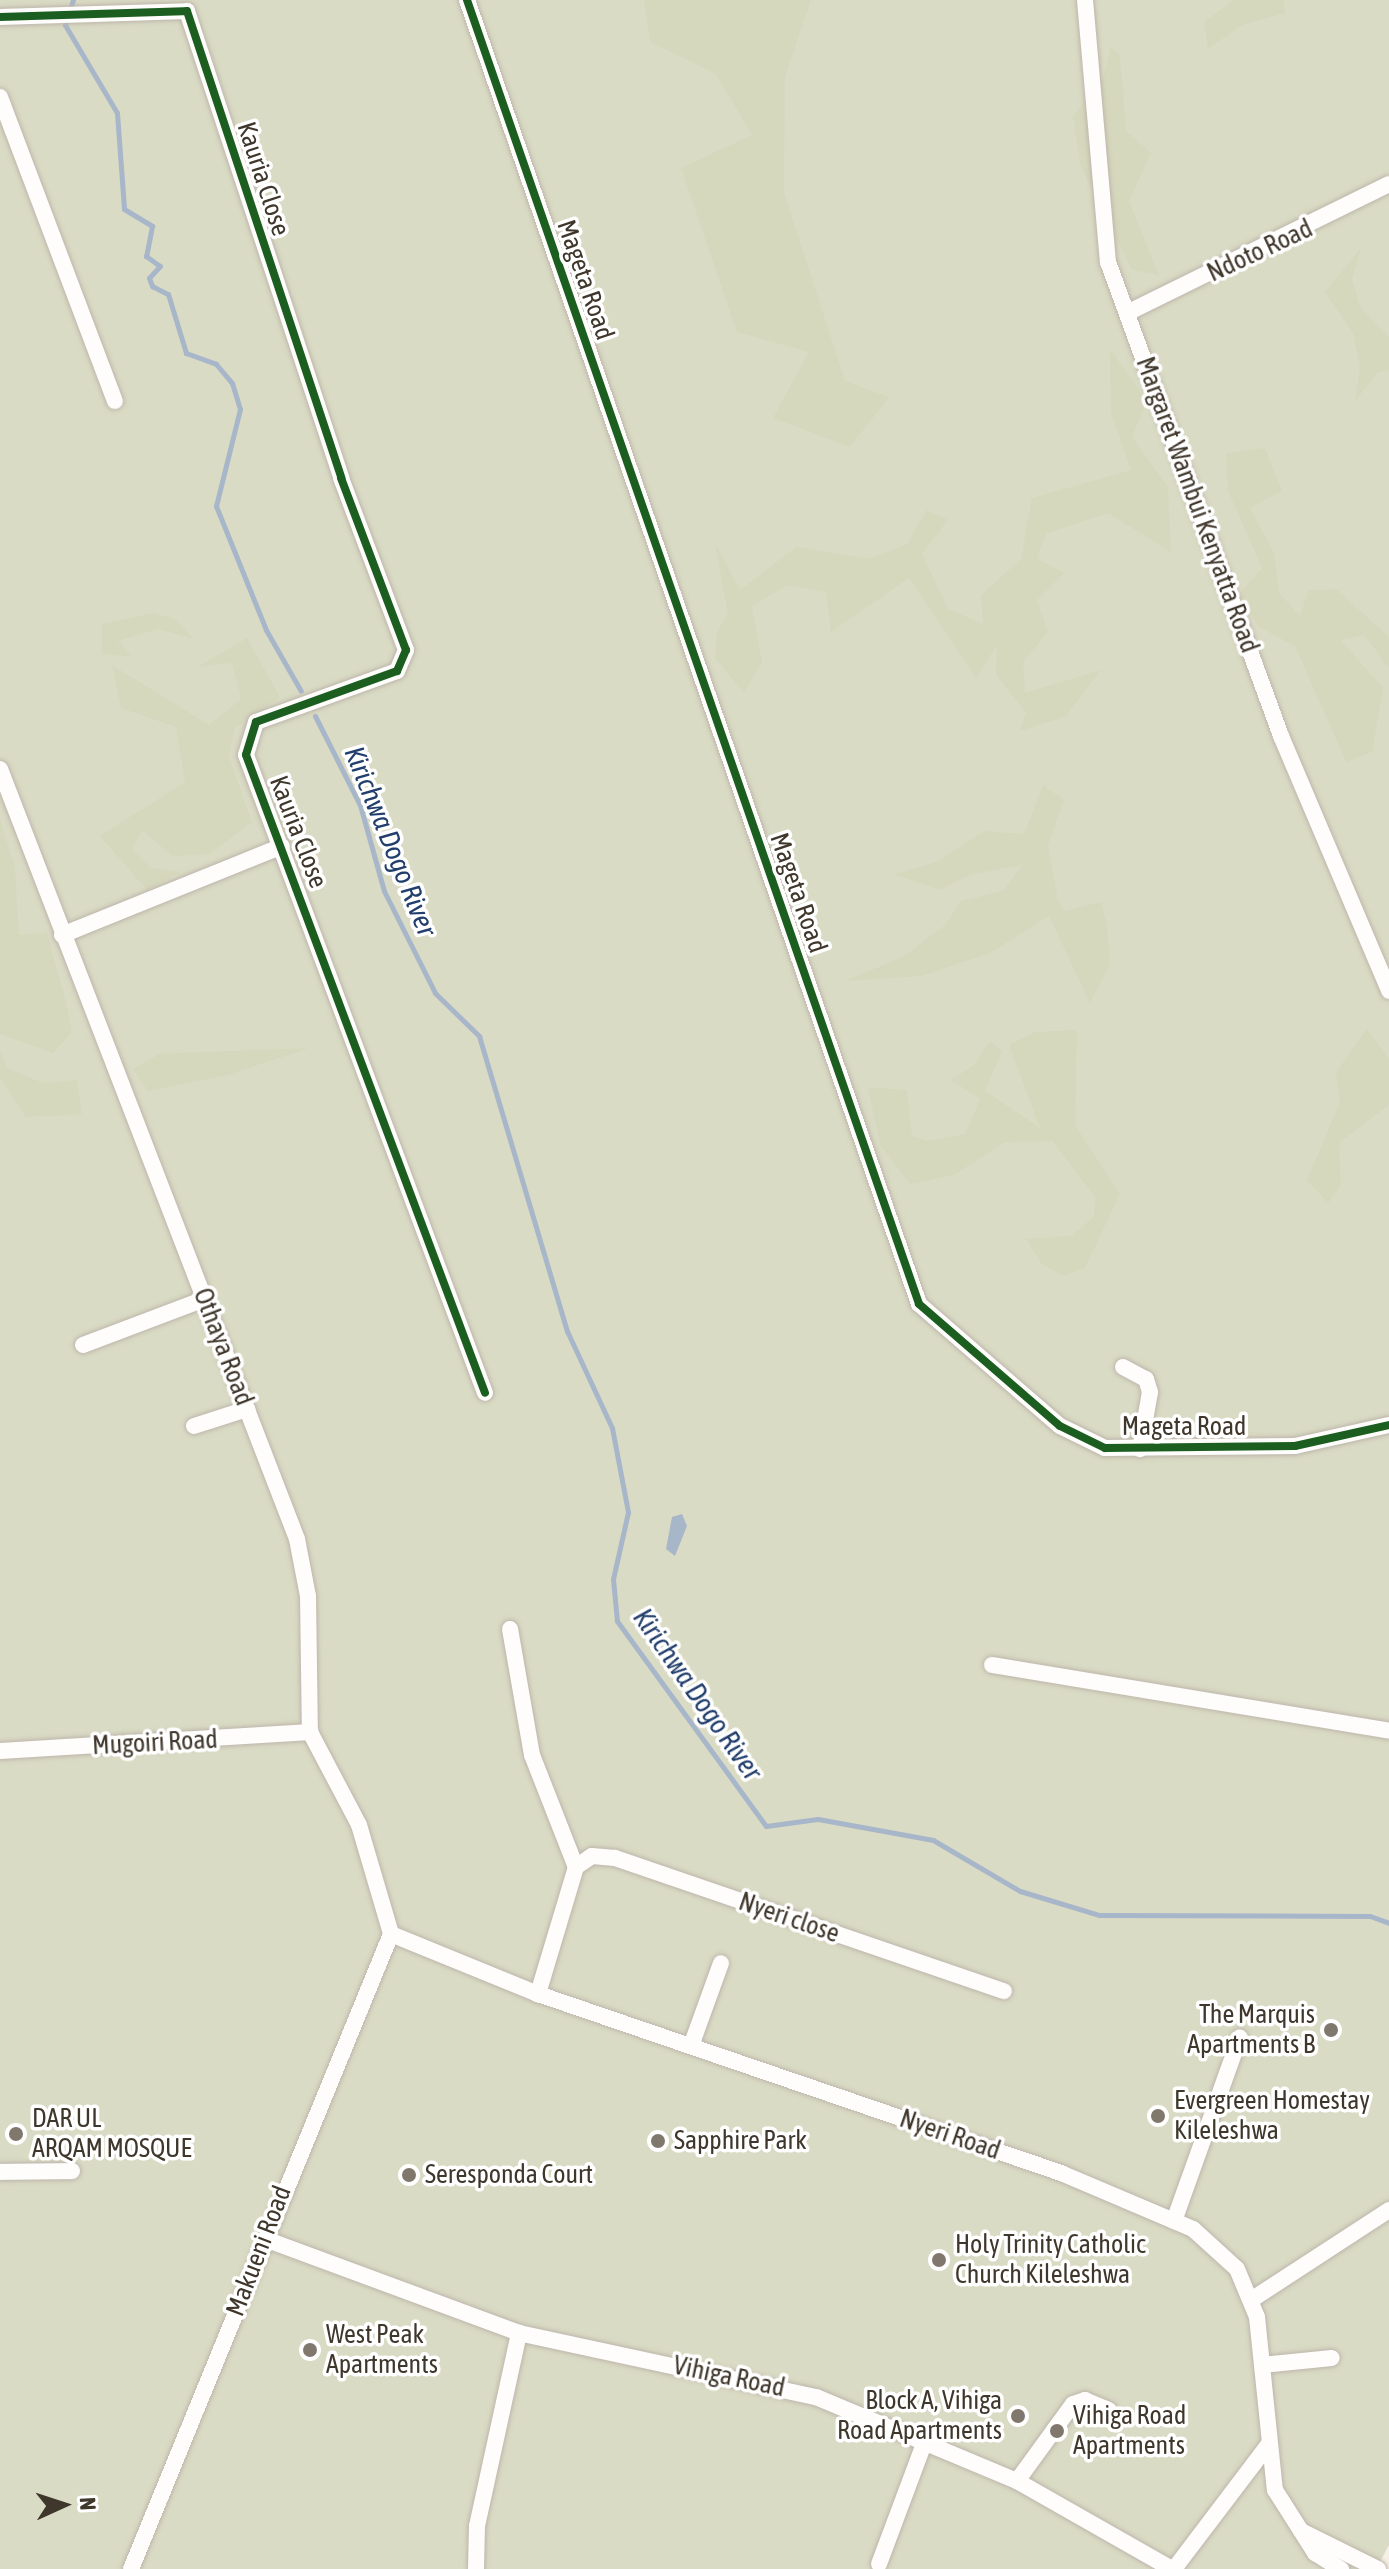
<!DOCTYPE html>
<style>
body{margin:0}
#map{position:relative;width:1389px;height:2569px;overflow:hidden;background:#f7f0e6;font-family:"Asap Condensed",sans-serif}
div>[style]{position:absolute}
.green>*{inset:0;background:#dadbc4}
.forest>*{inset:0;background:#d6d8bd}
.water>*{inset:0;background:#a8b6ca}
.stream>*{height:5px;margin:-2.5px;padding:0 2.5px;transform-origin:2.5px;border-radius:2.5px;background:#a8b6ca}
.roads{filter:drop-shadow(0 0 2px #bdb6ac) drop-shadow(0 0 2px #bdb6ac)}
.street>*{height:16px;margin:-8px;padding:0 8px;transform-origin:8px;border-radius:8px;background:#fefdfb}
.cycleway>*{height:8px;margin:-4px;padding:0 4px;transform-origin:4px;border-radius:4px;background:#1b5e20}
.dots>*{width:22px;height:22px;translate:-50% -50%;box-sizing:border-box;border:4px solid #fff;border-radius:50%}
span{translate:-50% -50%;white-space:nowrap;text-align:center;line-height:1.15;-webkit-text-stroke:7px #fff;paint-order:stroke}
.street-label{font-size:26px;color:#40372c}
.poi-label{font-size:26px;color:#40372c}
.right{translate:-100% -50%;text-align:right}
.left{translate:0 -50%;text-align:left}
.water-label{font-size:28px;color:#213e6c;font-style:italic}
.north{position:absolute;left:24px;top:2465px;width:80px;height:80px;-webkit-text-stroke:6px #fff;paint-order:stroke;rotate:87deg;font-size:22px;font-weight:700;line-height:32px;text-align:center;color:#40372c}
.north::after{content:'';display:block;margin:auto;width:28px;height:36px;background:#40372c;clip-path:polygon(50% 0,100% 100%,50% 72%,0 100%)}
</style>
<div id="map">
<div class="green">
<i style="clip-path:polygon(0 0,1389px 0,1389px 2545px,1376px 2569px,0 2569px)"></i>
</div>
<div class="forest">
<i style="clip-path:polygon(644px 0,811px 0,785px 77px,784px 192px,845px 381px,889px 397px,850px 447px,773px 418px,809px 352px,737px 332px,681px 168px,752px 135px,716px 74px,650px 42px)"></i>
<i style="clip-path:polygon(1234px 0,1284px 0,1285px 13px,1242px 25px,1208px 49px,1204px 22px)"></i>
<i style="clip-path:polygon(1111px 46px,1120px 56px,1126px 131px,1151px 153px,1129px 201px,1159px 275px,1132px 270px,1080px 165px,1073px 116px,1103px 80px)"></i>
<i style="clip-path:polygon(1361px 248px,1352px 280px,1360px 307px,1389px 337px,1389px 370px,1378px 372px,1355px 401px,1360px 367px,1353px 333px,1325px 292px)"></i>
<i style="clip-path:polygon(1110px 349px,1147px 401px,1132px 437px,1168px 487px,1171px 552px,1108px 513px,1046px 534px,1037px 559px,1064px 573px,1037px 600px,1048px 632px,1023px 662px,1025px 693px,1101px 670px,1066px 716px,1020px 731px,1026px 712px,996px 675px,997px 645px,976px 678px,909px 578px,831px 632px,826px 592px,788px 585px,752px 606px,762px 662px,744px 693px,715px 658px,717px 631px,728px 615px,715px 543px,740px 590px,796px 547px,870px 559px,907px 544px,927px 510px,948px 520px,922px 554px,948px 609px,983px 624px,981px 595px,1021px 559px,1032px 498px,1131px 470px,1111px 414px)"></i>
<i style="clip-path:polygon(1265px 448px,1282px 491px,1250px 508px,1274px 553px,1279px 593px,1300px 616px,1308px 591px,1336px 589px,1389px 637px,1389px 668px,1364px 635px,1341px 640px,1383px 688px,1372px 752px,1346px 762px,1295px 646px,1259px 627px,1239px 594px,1262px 568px,1228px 491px,1226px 453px)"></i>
<i style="clip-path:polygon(154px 613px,175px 619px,194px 639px,158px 629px,118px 641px,133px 657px,102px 654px,102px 624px)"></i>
<i style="clip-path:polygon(247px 638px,280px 697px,235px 728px,229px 756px,252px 822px,210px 854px,172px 856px,142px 830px,132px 849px,151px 868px,180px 872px,147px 890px,100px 836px,185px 782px,176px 727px,121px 708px,112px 665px,209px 725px,241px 699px,232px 663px,197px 667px)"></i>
<i style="clip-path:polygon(1043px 785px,1064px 800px,1048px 845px,1058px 901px,1064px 911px,1101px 902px,1107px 924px,1110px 964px,1090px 1003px,1049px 916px,990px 953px,922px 976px,844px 981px,903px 957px,945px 925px,961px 901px,1003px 891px,1022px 865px,970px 875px,940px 890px,893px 874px,937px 862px,984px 831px,1024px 834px)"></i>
<i style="clip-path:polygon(0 819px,15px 868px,19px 935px,47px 933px,68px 1010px,72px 1032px,53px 1053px,0 1034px)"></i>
<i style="clip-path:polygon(1367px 1029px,1389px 1058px,1389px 1105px,1339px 1143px,1341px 1185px,1328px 1203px,1307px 1180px,1340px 1102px,1336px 1072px)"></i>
<i style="clip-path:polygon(1077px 1030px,1075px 1125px,1120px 1194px,1085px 1268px,1064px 1276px,1042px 1264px,1026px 1239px,1072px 1236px,1094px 1216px,1095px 1197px,1052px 1141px,1005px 1142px,954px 1175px,910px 1184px,880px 1145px,868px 1087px,907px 1090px,912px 1136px,929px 1141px,965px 1134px,980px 1099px,951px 1080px,974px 1065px,990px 1041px,1002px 1051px,985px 1091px,1040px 1128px,1009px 1045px,1035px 1032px)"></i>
<i style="clip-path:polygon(309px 1048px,228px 1075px,148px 1091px,133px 1069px,159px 1054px)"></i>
<i style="clip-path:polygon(0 1049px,7px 1068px,43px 1083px,77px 1080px,82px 1114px,26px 1117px,0 1078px)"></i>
</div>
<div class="water">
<i style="clip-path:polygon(682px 1514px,687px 1526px,675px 1556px,666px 1549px,672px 1517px)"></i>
</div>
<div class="stream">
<i style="left:73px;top:0;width:26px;rotate:108deg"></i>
<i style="left:65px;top:25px;width:102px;rotate:59.4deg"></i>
<i style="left:117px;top:113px;width:96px;rotate:85.8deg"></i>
<i style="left:124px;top:209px;width:33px;rotate:31deg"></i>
<i style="left:152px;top:226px;width:31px;rotate:101deg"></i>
<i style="left:146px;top:256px;width:17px;rotate:36deg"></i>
<i style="left:160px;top:266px;width:16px;rotate:133deg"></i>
<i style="left:149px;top:278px;width:9px;rotate:69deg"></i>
<i style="left:152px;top:286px;width:18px;rotate:27deg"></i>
<i style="left:168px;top:294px;width:62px;rotate:73deg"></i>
<i style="left:186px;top:353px;width:32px;rotate:20deg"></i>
<i style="left:216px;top:364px;width:25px;rotate:50deg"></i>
<i style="left:232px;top:383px;width:27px;rotate:73deg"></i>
<i style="left:240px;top:409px;width:100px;rotate:103.9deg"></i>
<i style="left:216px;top:506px;width:134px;rotate:68deg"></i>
<i style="left:266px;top:630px;width:70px;rotate:60.2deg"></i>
<i style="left:315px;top:716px;width:100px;rotate:63.2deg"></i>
<i style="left:360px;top:805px;width:89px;rotate:74.4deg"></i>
<i style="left:384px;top:891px;width:114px;rotate:63.4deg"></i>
<i style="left:435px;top:993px;width:62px;rotate:44.3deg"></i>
<i style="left:479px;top:1036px;width:308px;rotate:73.4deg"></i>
<i style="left:567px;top:1331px;width:107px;rotate:65.1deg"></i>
<i style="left:612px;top:1428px;width:86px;rotate:79.2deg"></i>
<i style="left:628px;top:1512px;width:69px;rotate:102.6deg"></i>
<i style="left:613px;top:1579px;width:42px;rotate:84.6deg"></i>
<i style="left:617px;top:1621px;width:253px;rotate:54deg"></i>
<i style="left:766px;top:1826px;width:52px;rotate:-7.7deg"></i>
<i style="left:818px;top:1819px;width:117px;rotate:10.3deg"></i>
<i style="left:933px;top:1840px;width:101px;rotate:30.4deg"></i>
<i style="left:1020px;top:1891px;width:83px;rotate:16.9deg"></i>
<i style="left:1099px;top:1915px;width:271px;rotate:0.2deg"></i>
<i style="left:1370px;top:1916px;width:20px;rotate:20deg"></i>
</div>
<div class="roads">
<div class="street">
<i style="left:467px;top:0;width:1380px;rotate:70.88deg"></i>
<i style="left:919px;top:1304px;width:186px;rotate:40.9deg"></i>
<i style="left:1060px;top:1426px;width:50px;rotate:26.1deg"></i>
<i style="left:1105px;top:1448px;width:190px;rotate:-0.6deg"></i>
<i style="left:1295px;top:1446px;width:96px;rotate:-12.6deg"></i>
<i style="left:1085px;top:0;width:263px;rotate:85deg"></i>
<i style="left:1108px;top:262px;width:505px;rotate:69.95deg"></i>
<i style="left:1281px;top:736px;width:277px;rotate:67deg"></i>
<i style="left:0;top:17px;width:187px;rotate:-1.8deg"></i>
<i style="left:187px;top:11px;width:492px;rotate:71.7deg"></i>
<i style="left:341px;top:478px;width:184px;rotate:69.3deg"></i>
<i style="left:406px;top:650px;width:23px;rotate:113deg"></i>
<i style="left:397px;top:671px;width:150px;rotate:160.1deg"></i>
<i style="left:256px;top:722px;width:34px;rotate:107deg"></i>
<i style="left:246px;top:755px;width:681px;rotate:69.46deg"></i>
<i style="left:0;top:97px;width:325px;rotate:69.3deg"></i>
<i style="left:1127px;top:313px;width:292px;rotate:-26.2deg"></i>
<i style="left:0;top:769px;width:825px;rotate:68.91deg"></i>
<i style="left:297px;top:1539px;width:58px;rotate:79.1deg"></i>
<i style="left:308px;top:1596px;width:136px;rotate:89.2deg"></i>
<i style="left:310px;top:1732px;width:105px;rotate:62.2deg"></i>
<i style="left:359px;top:1825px;width:114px;rotate:73.6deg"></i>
<i style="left:62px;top:935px;width:237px;rotate:-22deg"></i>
<i style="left:83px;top:1345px;width:130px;rotate:-20.7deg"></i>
<i style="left:1123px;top:1367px;width:26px;rotate:28deg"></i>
<i style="left:1146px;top:1379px;width:14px;rotate:73deg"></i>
<i style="left:1150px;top:1392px;width:58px;rotate:100deg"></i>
<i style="left:194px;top:1426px;width:56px;rotate:-17.8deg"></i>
<i style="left:510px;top:1629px;width:128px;rotate:80.1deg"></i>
<i style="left:532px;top:1755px;width:120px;rotate:68.6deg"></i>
<i style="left:576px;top:1867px;width:133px;rotate:106.7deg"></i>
<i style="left:992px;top:1665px;width:402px;rotate:9.4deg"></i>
<i style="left:0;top:1751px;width:311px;rotate:-3.5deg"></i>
<i style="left:576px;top:1867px;width:19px;rotate:-35deg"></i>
<i style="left:592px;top:1856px;width:23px;rotate:5deg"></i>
<i style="left:615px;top:1858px;width:411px;rotate:18.9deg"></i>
<i style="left:391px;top:1934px;width:159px;rotate:22.2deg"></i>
<i style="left:538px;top:1994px;width:553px;rotate:18.89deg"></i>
<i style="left:1061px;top:2173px;width:143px;rotate:23deg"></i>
<i style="left:1193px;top:2229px;width:59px;rotate:42.3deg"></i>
<i style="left:1237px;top:2269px;width:52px;rotate:67.4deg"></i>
<i style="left:1257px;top:2317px;width:174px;rotate:84.1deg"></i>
<i style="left:1275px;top:2490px;width:75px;rotate:57.6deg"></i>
<i style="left:1315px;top:2553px;width:31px;rotate:32deg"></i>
<i style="left:691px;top:2046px;width:88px;rotate:-70.1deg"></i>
<i style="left:0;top:2172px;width:72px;rotate:-0.8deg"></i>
<i style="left:1174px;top:2221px;width:195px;rotate:-70.3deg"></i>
<i style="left:265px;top:2239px;width:271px;rotate:20.3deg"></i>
<i style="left:519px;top:2333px;width:304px;rotate:12.2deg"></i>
<i style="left:816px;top:2397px;width:218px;rotate:22.7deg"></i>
<i style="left:1017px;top:2481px;width:178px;rotate:29.6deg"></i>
<i style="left:1251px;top:2300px;width:165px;rotate:-33.1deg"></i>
<i style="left:1262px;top:2365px;width:70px;rotate:-5.7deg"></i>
<i style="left:1017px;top:2481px;width:95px;rotate:-54deg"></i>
<i style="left:1073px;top:2404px;width:13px;rotate:-18deg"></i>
<i style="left:1085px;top:2400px;width:26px;rotate:23deg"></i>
<i style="left:1301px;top:2531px;width:86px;rotate:26.3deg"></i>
<i style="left:879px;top:2564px;width:134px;rotate:-69.5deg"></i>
<i style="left:131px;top:2569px;width:686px;rotate:-67.73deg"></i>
<i style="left:476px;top:2569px;width:43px;rotate:-88.7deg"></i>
<i style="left:477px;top:2526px;width:198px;rotate:-77.7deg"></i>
<i style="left:1174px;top:2569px;width:157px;rotate:-52.8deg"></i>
</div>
</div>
<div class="cycleway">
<i style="left:467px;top:0;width:1380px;rotate:70.88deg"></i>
<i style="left:919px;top:1304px;width:186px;rotate:40.9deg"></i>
<i style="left:1060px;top:1426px;width:50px;rotate:26.1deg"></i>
<i style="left:1105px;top:1448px;width:190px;rotate:-0.6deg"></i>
<i style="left:1295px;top:1446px;width:96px;rotate:-12.6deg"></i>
<i style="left:0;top:17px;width:187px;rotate:-1.8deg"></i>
<i style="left:187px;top:11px;width:492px;rotate:71.7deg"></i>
<i style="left:341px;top:478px;width:184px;rotate:69.3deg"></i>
<i style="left:406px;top:650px;width:23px;rotate:113deg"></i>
<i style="left:397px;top:671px;width:150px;rotate:160.1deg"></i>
<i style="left:256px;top:722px;width:34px;rotate:107deg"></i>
<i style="left:246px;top:755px;width:681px;rotate:69.46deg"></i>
</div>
<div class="dots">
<i style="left:1331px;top:2030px;background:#80786d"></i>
<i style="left:1158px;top:2116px;background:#80786d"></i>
<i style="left:16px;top:2134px;background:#80786d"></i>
<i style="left:658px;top:2141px;background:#80786d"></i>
<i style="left:409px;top:2175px;background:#80786d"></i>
<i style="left:939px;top:2260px;background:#80786d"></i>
<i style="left:310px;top:2350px;background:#80786d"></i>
<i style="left:1018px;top:2416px;background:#80786d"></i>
<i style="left:1057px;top:2431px;background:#80786d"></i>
</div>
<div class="street-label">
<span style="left:263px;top:179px;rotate:72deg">Kauria Close</span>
<span style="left:1260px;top:251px;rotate:-25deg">Ndoto Road</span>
<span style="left:585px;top:280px;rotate:71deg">Mageta Road</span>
<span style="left:1197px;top:505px;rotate:70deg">Margaret Wambui Kenyatta Road</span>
<span style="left:298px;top:832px;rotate:69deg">Kauria Close</span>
<span style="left:798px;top:893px;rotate:71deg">Mageta Road</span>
<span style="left:223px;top:1347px;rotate:69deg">Othaya Road</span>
<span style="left:1184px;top:1427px">Mageta Road</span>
<span style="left:155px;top:1743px;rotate:-3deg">Mugoiri Road</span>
<span style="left:789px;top:1918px;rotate:19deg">Nyeri close</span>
<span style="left:950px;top:2135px;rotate:19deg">Nyeri Road</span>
<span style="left:259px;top:2251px;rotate:-69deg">Makueni Road</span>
<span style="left:729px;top:2377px;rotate:12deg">Vihiga Road</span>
</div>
<div class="poi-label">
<span class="right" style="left:1315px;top:2030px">The Marquis<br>Apartments B</span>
<span class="left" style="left:1174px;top:2116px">Evergreen Homestay<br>Kileleshwa</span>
<span class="left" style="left:32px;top:2134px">DAR UL<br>ARQAM MOSQUE</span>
<span class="left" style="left:674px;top:2141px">Sapphire Park</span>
<span class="left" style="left:425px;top:2175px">Seresponda Court</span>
<span class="left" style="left:955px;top:2260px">Holy Trinity Catholic<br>Church Kileleshwa</span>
<span class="left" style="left:326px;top:2350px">West Peak<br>Apartments</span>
<span class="right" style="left:1002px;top:2416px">Block A, Vihiga<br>Road Apartments</span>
<span class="left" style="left:1073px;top:2431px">Vihiga Road<br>Apartments</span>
</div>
<div class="water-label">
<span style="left:391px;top:841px;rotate:68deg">Kirichwa Dogo River</span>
<span style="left:698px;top:1694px;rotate:55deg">Kirichwa Dogo River</span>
</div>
<div class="north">N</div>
</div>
